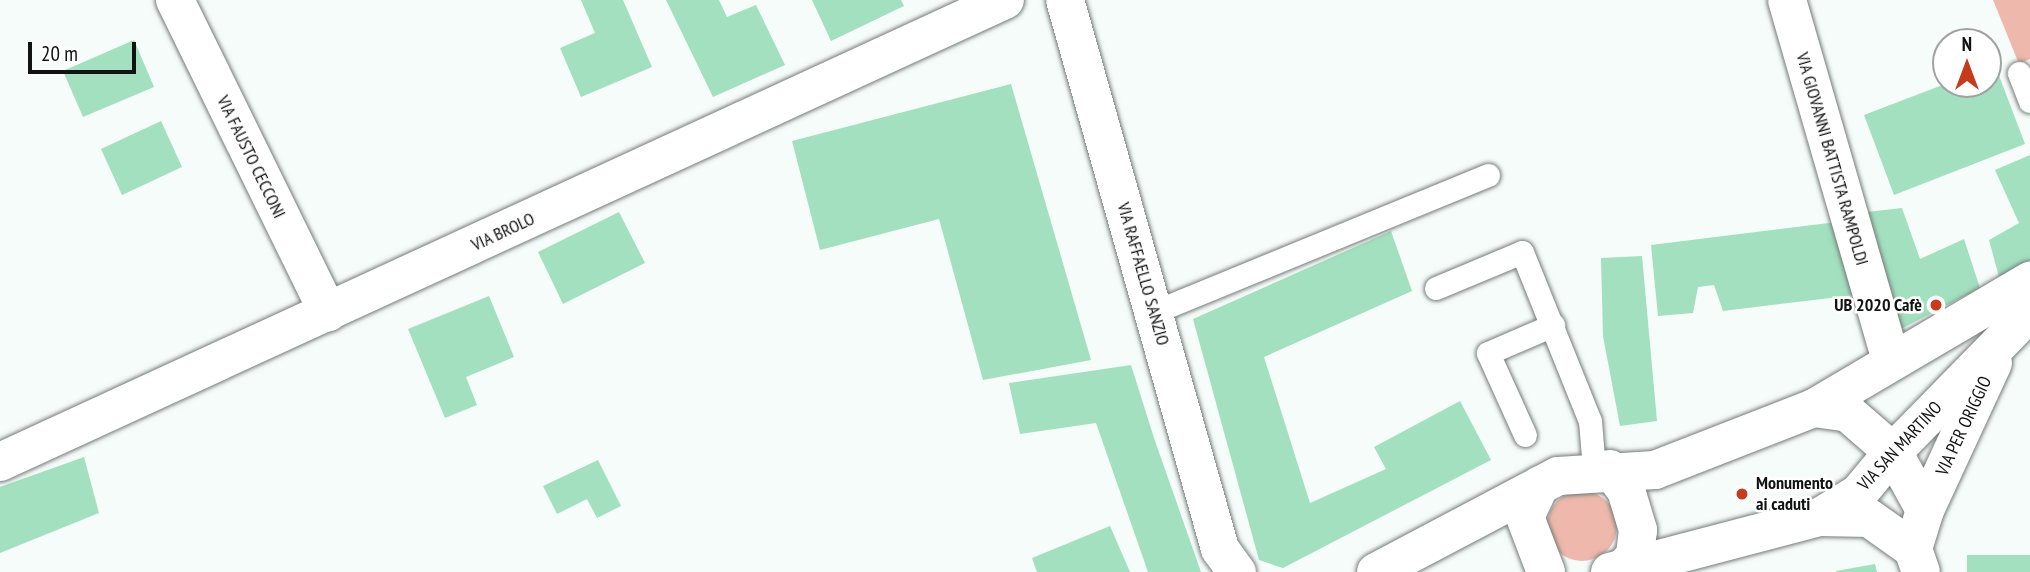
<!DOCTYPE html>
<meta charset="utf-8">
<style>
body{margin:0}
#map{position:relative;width:2030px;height:572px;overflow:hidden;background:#f6fcf9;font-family:"PT Sans Narrow",sans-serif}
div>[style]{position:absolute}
.green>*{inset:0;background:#eeb9ac}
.round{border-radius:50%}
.building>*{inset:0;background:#a2e0c0}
.roads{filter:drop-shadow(0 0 2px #757b78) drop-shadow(0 0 2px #757b78)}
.service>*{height:23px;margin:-11.5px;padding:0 11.5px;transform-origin:11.5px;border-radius:11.5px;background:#fff}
.minor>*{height:38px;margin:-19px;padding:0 19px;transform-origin:19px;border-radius:19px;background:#fff}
.tertiary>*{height:38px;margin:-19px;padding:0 19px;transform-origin:19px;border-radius:19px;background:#fff}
.dots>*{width:19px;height:19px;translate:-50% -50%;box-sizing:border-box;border:4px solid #fff;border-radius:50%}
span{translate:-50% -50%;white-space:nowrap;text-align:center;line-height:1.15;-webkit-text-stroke:5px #fff;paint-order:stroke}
.street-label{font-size:18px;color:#111312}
.poi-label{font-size:18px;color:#111312;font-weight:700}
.right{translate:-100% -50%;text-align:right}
.left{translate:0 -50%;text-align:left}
.north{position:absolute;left:1932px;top:28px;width:70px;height:70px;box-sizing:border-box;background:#fff;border:2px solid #a0a1a0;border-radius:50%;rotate:0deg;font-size:19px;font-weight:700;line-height:28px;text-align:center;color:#111312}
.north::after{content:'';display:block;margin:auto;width:24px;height:32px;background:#c53b1c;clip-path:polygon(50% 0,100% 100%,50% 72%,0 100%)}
.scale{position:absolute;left:28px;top:42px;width:108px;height:32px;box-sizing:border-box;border:4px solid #111312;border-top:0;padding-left:9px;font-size:21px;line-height:24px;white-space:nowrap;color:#111312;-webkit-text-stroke:5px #fff;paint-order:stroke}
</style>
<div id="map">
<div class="green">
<i style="clip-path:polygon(1993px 0,2030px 0,2030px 59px,2019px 64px)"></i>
<i class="round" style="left:1547px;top:491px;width:70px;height:70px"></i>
</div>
<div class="building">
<i style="clip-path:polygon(581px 0,623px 0,652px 67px,581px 97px,560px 48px,595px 33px)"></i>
<i style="clip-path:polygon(666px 0,719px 0,727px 17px,756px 5px,785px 65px,713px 97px)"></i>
<i style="clip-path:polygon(812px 0,901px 0,904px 6px,831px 41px)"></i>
<i style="clip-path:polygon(134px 40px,154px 87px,83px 117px,63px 71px)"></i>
<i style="clip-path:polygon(1995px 65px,2025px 144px,1894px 195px,1864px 115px,1945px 84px,1988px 84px,1988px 67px)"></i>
<i style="clip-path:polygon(1011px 84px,1091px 360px,983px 380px,939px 219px,820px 250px,792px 141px)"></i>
<i style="clip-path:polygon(161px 121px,182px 167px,122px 195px,101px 149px)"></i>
<i style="clip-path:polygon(2030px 155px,2030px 261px,1999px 277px,1989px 240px,2019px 223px,1995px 170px)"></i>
<i style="clip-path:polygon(1902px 208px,1920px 259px,1964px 239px,1980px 288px,1897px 331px,1867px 212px)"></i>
<i style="clip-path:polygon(619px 212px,645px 263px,563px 304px,538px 252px)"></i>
<i style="clip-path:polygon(1837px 222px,1855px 295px,1723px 311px,1714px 285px,1698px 287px,1693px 313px,1658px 316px,1651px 245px)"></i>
<i style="clip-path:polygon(1391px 231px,1412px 291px,1264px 357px,1310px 503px,1386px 469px,1374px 447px,1460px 401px,1491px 460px,1283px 568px,1259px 560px,1193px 319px)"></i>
<i style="clip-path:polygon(1642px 256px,1657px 421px,1620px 426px,1603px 336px,1601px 258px)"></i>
<i style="clip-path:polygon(489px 296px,514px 357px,466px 377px,477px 405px,445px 418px,408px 329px)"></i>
<i style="clip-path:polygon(1131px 365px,1154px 438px,1201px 572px,1148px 572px,1096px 423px,1020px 434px,1009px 383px)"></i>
<i style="clip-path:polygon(84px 457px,99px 513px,0 553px,0 487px)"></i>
<i style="clip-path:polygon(598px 460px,621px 506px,597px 518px,587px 499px,557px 514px,543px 486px)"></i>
<i style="clip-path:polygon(1110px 526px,1130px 572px,1037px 572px,1032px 558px)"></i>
<i style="clip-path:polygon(1967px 555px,2030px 555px,2030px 572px,1967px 572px)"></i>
<i style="clip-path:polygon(1875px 564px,1877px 572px,1836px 572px,1836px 571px)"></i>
</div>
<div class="roads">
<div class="service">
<i style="left:2019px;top:73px;width:30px;rotate:69deg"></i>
<i style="left:1436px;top:288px;width:93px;rotate:-22.7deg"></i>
<i style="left:1522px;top:252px;width:182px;rotate:68.1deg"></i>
<i style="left:1590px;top:421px;width:48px;rotate:85.2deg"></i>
<i style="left:1154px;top:312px;width:361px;rotate:-22.3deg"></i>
<i style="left:1525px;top:435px;width:90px;rotate:-114.3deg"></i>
<i style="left:1488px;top:353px;width:71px;rotate:-23.3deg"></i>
</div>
<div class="minor">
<i style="left:175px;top:0;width:348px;rotate:63.9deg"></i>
<i style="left:1787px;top:0;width:373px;rotate:73.9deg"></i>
<i style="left:1814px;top:408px;width:251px;rotate:-30.5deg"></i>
<i style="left:1893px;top:452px;width:196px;rotate:-45.6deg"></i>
<i style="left:0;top:462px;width:1106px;rotate:-24.69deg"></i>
<i style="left:1925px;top:510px;width:162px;rotate:-65.2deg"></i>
</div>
<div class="tertiary">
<i style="left:1065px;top:0;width:570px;rotate:74.23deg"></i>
<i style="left:1220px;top:549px;width:29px;rotate:54deg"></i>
<i style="left:1610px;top:469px;width:26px;rotate:53deg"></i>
<i style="left:1626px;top:490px;width:42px;rotate:73.3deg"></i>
<i style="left:1638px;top:530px;width:26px;rotate:97deg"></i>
<i style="left:1635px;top:556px;width:19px;rotate:133deg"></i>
<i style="left:1540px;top:485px;width:35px;rotate:115deg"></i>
<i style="left:1525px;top:517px;width:59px;rotate:69.1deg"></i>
<i style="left:1820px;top:517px;width:49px;rotate:1.2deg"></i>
<i style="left:1869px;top:518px;width:54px;rotate:35.2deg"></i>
<i style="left:1376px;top:572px;width:206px;rotate:-27.8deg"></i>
<i style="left:1558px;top:476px;width:97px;rotate:-3.5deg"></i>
<i style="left:1655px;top:470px;width:171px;rotate:-21.3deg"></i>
<i style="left:1814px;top:408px;width:34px;rotate:8deg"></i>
<i style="left:1848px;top:413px;width:60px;rotate:40.9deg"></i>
<i style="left:1893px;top:452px;width:66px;rotate:61.1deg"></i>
<i style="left:1925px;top:510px;width:41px;rotate:107.1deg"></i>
<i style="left:1913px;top:549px;width:24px;rotate:71deg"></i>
<i style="left:1610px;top:572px;width:217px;rotate:-14.7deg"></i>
<i style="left:1820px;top:517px;width:46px;rotate:-31.6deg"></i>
<i style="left:1859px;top:493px;width:53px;rotate:-50.3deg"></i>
</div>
</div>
<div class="dots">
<i style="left:1936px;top:305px;background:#c53b1c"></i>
<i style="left:1742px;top:494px;background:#c53b1c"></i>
</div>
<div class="street-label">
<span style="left:251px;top:157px;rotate:64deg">VIA FAUSTO CECCONI</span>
<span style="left:1832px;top:159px;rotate:74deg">VIA GIOVANNI BATTISTA RAMPOLDI</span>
<span style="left:503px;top:232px;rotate:-25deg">VIA BROLO</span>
<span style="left:1143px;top:274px;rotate:74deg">VIA RAFFAELLO SANZIO</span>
<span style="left:1964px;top:426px;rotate:-65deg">VIA PER ORIGGIO</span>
<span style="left:1900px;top:446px;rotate:-47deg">VIA SAN MARTINO</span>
</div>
<div class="poi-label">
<span class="right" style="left:1922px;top:305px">UB 2020 Cafè</span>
<span class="left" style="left:1756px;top:494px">Monumento<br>ai caduti</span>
</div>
<div class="north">N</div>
<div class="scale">20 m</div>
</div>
